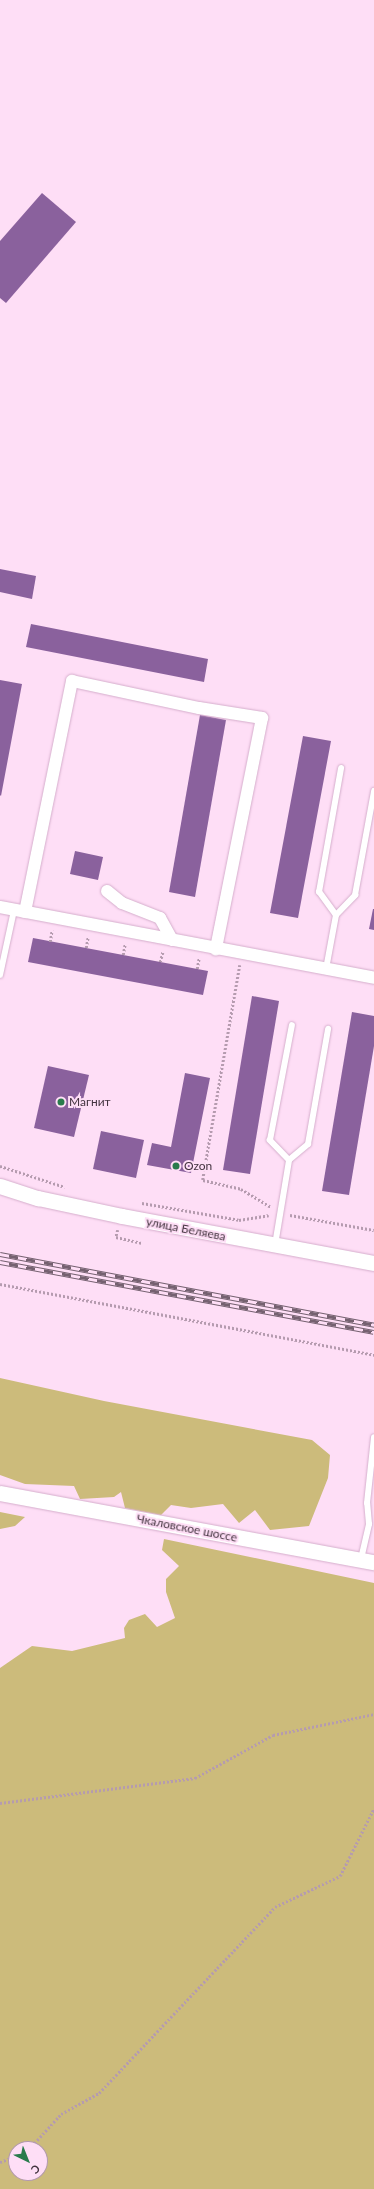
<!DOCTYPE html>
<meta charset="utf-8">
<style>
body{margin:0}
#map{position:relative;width:374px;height:2189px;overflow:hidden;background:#fedef6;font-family:Lato,sans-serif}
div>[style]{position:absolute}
.green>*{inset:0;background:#ccbb7b}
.building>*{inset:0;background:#8a619d}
.path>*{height:2.5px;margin-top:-1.25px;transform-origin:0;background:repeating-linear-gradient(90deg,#b59baf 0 2px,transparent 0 4px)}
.roads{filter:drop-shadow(0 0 1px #d5aecc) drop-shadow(0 0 1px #d5aecc)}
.service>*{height:6px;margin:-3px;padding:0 3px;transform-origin:3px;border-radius:3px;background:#fff}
.minor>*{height:12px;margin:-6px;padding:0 6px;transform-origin:6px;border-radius:6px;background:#fff}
.tertiary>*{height:15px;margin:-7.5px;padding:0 7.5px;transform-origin:7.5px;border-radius:7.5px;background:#fff}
.rail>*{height:4.5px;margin-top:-2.25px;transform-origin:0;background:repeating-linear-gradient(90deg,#fedef6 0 9px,#756170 0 18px);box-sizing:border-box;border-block:1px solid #756170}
.dots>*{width:11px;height:11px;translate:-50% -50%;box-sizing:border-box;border:2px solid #fedef6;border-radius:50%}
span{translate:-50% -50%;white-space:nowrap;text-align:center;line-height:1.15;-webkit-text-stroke:4px #fedef6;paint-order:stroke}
.poi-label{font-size:12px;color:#43333f}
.left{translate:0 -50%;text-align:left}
.street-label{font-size:12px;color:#43333f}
.north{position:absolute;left:8px;top:2141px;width:40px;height:40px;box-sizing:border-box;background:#fedef6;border:1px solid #b39aad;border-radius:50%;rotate:137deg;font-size:11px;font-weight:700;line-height:16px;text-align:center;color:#43333f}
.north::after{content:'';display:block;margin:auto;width:14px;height:18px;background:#297b4c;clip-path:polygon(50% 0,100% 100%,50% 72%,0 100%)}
</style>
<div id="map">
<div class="green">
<i style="clip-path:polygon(0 1378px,104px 1401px,312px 1440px,330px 1455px,328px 1478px,309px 1526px,270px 1530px,255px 1510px,239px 1523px,223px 1504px,191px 1508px,171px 1505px,161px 1515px,125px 1508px,121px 1492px,114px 1497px,80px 1499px,74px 1486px,25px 1484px,0 1475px)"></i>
<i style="clip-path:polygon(0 1512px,25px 1517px,15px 1526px,0 1529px)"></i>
<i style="clip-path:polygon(evenodd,164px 1539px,374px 1583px,374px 2189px,0 2189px,0 1668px,32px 1646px,72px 1651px,125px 1638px,124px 1628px,129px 1620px,145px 1614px,157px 1627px,175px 1618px,166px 1592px,166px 1579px,179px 1566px,162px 1550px,164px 1539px,16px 2149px,40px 2149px,40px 2173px,16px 2173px,16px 2149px)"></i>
</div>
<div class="building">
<i style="clip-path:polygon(42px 193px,76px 222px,6px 303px,0 298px,0 241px)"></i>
<i style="clip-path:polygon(0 569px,36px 576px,32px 599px,0 592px)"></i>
<i style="clip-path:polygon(31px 624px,208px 659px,204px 682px,26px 647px)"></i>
<i style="clip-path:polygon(0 680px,22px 684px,1px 796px,0 795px)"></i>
<i style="clip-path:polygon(200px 715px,226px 720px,195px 897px,169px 892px)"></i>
<i style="clip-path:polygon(303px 736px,331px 741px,298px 918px,270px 913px)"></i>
<i style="clip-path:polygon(75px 851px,103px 857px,98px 880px,70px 874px)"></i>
<i style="clip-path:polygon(373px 909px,374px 909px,374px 930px,369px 929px)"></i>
<i style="clip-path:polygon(33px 938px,208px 971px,203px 995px,28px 962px)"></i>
<i style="clip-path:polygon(252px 996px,279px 1001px,250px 1174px,223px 1170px)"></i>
<i style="clip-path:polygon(352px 1012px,374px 1016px,374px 1046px,349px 1195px,322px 1191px)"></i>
<i style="clip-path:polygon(48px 1066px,89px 1075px,74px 1137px,34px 1128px)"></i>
<i style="clip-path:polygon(185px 1073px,210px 1078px,191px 1173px,147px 1165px,152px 1143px,171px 1147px)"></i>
<i style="clip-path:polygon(101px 1131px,144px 1140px,136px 1178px,93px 1169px)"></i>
</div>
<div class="path">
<i style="left:50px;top:942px;width:12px;rotate:-81deg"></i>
<i style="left:86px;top:948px;width:11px;rotate:-80deg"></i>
<i style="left:123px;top:955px;width:11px;rotate:-80deg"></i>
<i style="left:160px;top:962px;width:11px;rotate:-75deg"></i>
<i style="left:240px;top:965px;width:218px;rotate:99.8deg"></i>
<i style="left:203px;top:1180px;width:39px;rotate:13deg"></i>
<i style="left:241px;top:1189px;width:35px;rotate:31deg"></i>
<i style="left:197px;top:969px;width:11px;rotate:-80deg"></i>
<i style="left:0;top:1166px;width:68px;rotate:17.9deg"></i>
<i style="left:142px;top:1203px;width:98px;rotate:9.9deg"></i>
<i style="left:239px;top:1220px;width:30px;rotate:-9deg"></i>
<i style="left:290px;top:1215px;width:85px;rotate:10.1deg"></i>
<i style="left:118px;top:1230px;width:7px;rotate:106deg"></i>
<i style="left:116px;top:1237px;width:26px;rotate:13deg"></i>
<i style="left:0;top:1284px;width:381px;rotate:10.7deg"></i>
<i style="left:0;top:1803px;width:197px;rotate:-7.3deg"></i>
<i style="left:195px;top:1778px;width:89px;rotate:-28.9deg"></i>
<i style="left:273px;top:1735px;width:103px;rotate:-11.7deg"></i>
<i style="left:29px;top:2149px;width:47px;rotate:-47.6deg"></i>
<i style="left:61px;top:2114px;width:43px;rotate:-28.9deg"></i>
<i style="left:99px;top:2093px;width:256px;rotate:-46.6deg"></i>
<i style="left:275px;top:1907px;width:72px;rotate:-25.5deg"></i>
<i style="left:340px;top:1876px;width:76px;rotate:-63.4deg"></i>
<i style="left:0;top:2162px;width:17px;rotate:-21deg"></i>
</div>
<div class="roads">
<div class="service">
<i style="left:336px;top:915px;width:29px;rotate:-126deg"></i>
<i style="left:319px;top:892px;width:126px;rotate:-79.9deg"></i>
<i style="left:326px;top:969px;width:55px;rotate:-79.5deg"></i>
<i style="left:336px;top:915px;width:28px;rotate:-46deg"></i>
<i style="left:355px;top:895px;width:106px;rotate:-79.6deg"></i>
<i style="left:0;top:975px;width:66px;rotate:-77.8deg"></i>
<i style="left:289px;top:1160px;width:25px;rotate:-40deg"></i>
<i style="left:308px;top:1144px;width:117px;rotate:-80.1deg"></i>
<i style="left:275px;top:1245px;width:86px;rotate:-80.6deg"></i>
<i style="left:289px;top:1160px;width:28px;rotate:-134deg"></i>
<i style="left:270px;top:1140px;width:117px;rotate:-79.2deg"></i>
<i style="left:361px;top:1559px;width:36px;rotate:-77deg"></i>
<i style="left:369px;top:1524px;width:21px;rotate:-95deg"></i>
<i style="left:367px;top:1503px;width:66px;rotate:-83.9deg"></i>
</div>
<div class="minor">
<i style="left:107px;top:891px;width:19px;rotate:39deg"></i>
<i style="left:122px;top:903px;width:41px;rotate:21.5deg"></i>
<i style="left:160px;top:918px;width:25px;rotate:61deg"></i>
<i style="left:0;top:907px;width:381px;rotate:10.7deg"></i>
<i style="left:25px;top:912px;width:236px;rotate:-78.5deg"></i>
<i style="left:72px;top:681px;width:130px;rotate:12deg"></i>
<i style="left:199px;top:708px;width:64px;rotate:9deg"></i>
<i style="left:262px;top:718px;width:236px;rotate:101.3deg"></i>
</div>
<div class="tertiary">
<i style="left:0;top:1186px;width:40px;rotate:18deg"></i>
<i style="left:38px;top:1198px;width:86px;rotate:12.1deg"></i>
<i style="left:122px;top:1216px;width:256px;rotate:10.6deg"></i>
<i style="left:0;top:1493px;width:380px;rotate:10.5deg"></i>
</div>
</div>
<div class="rail">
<i style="left:0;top:1254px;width:381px;rotate:10.7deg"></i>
<i style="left:0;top:1262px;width:380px;rotate:10.6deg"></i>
</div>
<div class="dots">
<i style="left:61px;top:1102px;background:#297b4c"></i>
<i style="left:176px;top:1166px;background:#297b4c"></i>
</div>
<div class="poi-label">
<span class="left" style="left:69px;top:1102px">Магнит</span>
<span class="left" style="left:184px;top:1166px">Ozon</span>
</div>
<div class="street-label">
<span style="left:186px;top:1229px;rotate:11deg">улица Беляева</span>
<span style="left:187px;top:1528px;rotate:11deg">Чкаловское шоссе</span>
</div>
<div class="north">С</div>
</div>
